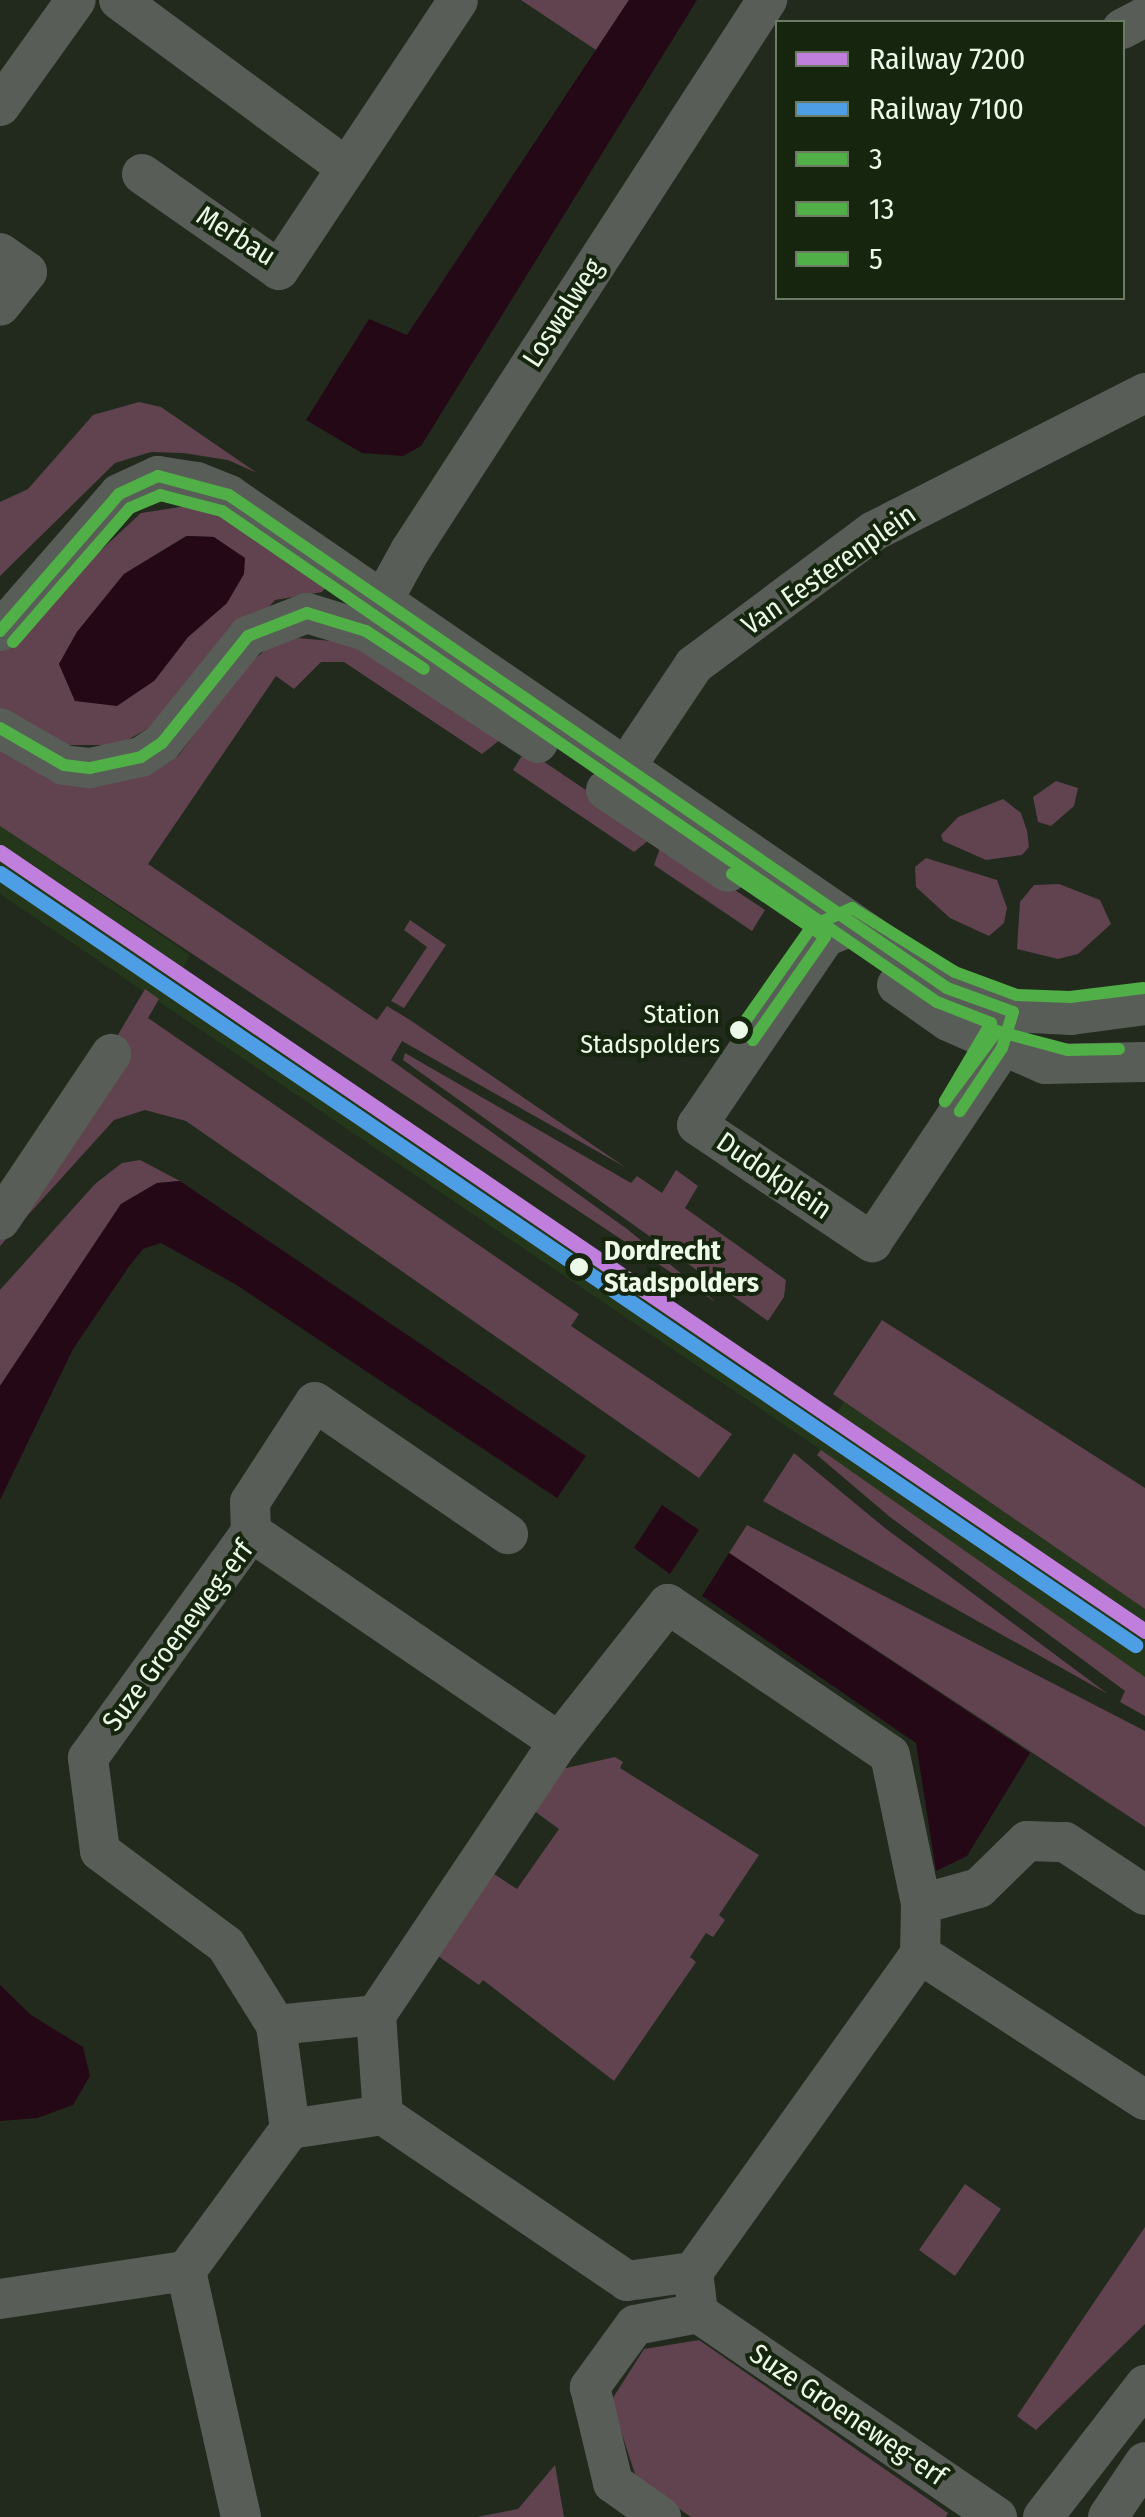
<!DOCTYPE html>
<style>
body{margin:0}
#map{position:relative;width:1145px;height:2517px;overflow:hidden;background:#212a1d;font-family:"Fira Sans Condensed",sans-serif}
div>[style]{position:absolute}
.built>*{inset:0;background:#24371a}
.green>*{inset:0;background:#60434e}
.water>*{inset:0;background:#250816}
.minor>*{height:40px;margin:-20px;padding:0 20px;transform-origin:20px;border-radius:20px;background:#595d58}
.bus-1>*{height:12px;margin:-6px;padding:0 6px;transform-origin:6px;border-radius:6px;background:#50af46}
.bus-2>*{height:12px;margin:-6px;padding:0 6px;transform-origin:6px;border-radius:6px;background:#50af46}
.bus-3>*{height:12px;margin:-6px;padding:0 6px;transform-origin:6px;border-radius:6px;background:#50af46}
.rail-1>*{height:15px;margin:-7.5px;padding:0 7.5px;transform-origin:7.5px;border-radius:7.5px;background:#c07fdc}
.rail-2>*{height:15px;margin:-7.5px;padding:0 7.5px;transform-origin:7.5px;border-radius:7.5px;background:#4d9ee5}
.dots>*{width:28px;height:28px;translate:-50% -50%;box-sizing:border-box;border:5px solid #16260e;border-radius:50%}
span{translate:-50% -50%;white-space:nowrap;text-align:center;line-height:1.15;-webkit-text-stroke:8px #16260e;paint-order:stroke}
.bus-label{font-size:26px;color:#edf9e9}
.right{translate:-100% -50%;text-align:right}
.street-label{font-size:28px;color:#edf9e9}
.stop-label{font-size:28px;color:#edf9e9;font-weight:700}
.left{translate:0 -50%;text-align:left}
.legend{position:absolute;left:775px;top:20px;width:350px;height:280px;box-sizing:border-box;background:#16260e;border:2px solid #6c7a66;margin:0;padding:12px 18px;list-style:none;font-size:30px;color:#edf9e9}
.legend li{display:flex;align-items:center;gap:20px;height:50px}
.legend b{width:50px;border:2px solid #6c7a66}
</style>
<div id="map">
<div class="built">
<i style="clip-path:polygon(0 826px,190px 955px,183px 968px,837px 1412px,844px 1402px,1145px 1609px,1145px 1685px,997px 1581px,967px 1574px,890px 1517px,817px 1455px,820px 1449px,0 894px)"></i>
</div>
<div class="green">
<i style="clip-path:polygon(521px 0,629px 0,596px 50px)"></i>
<i style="clip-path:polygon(139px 402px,161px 407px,257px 473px,228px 460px,183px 453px,151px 452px,115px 463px,0 576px,0 502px,28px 489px,93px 415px)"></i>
<i style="clip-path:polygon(evenodd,199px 504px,330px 582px,322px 592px,275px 600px,164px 719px,119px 745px,61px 745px,0 711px,0 644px,141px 513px,199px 504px,186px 536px,214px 537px,227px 603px,188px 637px,154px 681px,75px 701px,59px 664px,77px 632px,124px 574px,186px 536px)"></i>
<i style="clip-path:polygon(298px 638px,343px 642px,400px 666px,501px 739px,482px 754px,344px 662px,321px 662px,294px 689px,276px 676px,148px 864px,377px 1020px,387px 1006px,410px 1020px,625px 1167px,402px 1041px,391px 1060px,627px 1229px,717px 1303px,0 826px,0 739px,142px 774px,178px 756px,245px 667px,269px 647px)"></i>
<i style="clip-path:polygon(521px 757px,537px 757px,654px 836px,634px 852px,513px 770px)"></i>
<i style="clip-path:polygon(1056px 781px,1078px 788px,1074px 806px,1051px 826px,1038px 822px,1033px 797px)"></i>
<i style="clip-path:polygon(1003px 799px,1021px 813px,1027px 831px,1029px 847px,1022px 855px,986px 860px,943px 841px,941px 835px,958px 817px)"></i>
<i style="clip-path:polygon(662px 842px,765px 910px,752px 931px,654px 865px)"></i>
<i style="clip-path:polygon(926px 858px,997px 880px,1007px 908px,1004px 923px,989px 936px,950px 918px,916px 887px,915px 867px)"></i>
<i style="clip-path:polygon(1059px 884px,1100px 900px,1111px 924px,1078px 954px,1058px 959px,1017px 949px,1020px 902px,1034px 885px)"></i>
<i style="clip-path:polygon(410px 920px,446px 945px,404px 1008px,391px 1001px,427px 947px,404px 930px)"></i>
<i style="clip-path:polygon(145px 989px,159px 999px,148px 1018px,579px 1314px,571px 1326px,732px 1434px,699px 1478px,186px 1121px,145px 1110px,114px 1120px,0 1246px,0 1234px)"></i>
<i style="clip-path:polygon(405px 1053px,631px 1183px,637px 1176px,662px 1193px,676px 1170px,698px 1186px,685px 1208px,786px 1280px,784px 1297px,768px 1321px,403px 1060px)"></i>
<i style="clip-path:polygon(140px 1160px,180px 1181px,157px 1183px,121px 1204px,0 1386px,0 1290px,95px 1184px,122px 1163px)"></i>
<i style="clip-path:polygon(882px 1320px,1145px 1488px,1145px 1609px,833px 1394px)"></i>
<i style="clip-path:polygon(821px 1450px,1145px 1677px,1145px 1716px,1120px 1702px,1125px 1691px,890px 1517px,817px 1455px)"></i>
<i style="clip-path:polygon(794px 1453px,885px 1528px,1108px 1694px,763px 1501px)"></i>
<i style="clip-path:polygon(747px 1525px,1145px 1731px,1145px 1827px,729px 1553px)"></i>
<i style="clip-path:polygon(615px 1757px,623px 1762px,620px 1768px,759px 1855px,719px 1915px,725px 1920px,713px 1937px,706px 1933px,690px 1957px,696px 1962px,614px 2081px,483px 1980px,479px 1985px,438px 1956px,494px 1874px,517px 1889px,559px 1829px,533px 1810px,562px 1769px)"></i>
<i style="clip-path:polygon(965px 2184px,1001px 2209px,955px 2276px,919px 2250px)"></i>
<i style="clip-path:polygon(1145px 2227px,1145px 2324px,1036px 2430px,1017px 2416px)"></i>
<i style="clip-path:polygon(699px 2340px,948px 2513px,946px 2517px,691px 2517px,637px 2480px,611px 2401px,644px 2349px)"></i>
<i style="clip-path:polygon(555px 2465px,564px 2517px,477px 2517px,518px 2509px)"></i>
</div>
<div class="water">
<i style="clip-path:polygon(629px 0,697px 0,421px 446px,403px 456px,362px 453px,306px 420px,369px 319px,407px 335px)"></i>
<i style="clip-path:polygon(187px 536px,214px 537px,245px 558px,244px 574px,227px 603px,188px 637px,154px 681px,117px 706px,75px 701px,59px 664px,77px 632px,124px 574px)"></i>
<i style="clip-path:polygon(180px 1181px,586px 1456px,557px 1498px,235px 1284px,161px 1243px,143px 1249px,130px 1265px,73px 1349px,0 1500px,0 1386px,121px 1204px,157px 1183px)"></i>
<i style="clip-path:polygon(662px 1505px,699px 1530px,670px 1574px,634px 1548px)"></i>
<i style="clip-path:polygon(729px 1553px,1030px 1753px,967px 1856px,936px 1871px,916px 1743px,702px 1596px)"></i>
<i style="clip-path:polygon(0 1985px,31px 2015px,83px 2047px,90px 2076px,73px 2105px,37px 2118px,0 2121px)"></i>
</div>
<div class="minor">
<i style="left:119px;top:0;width:283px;rotate:36.4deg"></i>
<i style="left:1122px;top:29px;width:26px;rotate:-28deg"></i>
<i style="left:0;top:106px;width:130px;rotate:-54.4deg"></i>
<i style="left:142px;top:174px;width:167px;rotate:35deg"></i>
<i style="left:279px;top:270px;width:323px;rotate:-56.4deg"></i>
<i style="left:0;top:253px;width:33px;rotate:35deg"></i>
<i style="left:27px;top:272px;width:43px;rotate:128.5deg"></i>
<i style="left:369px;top:625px;width:85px;rotate:-61deg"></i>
<i style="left:410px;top:551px;width:657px;rotate:-57.06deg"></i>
<i style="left:0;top:631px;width:181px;rotate:-49deg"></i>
<i style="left:119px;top:494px;width:43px;rotate:-24.8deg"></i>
<i style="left:158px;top:476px;width:39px;rotate:9deg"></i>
<i style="left:197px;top:482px;width:35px;rotate:22deg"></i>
<i style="left:229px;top:495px;width:871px;rotate:34.47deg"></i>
<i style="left:947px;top:988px;width:70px;rotate:20deg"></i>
<i style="left:1013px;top:1012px;width:58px;rotate:3deg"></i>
<i style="left:1071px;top:1015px;width:75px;rotate:-7.7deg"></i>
<i style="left:0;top:728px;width:74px;rotate:30deg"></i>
<i style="left:64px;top:765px;width:26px;rotate:7deg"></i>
<i style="left:90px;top:768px;width:52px;rotate:-12.2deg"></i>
<i style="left:141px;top:757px;width:25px;rotate:-34deg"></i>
<i style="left:162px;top:743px;width:137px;rotate:-51.2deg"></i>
<i style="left:248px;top:636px;width:63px;rotate:-21.3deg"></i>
<i style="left:307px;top:613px;width:62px;rotate:17deg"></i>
<i style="left:366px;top:631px;width:205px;rotate:33.1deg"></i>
<i style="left:606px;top:790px;width:147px;rotate:33.9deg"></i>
<i style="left:609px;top:792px;width:153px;rotate:-56.2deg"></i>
<i style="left:694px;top:665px;width:224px;rotate:-36.7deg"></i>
<i style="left:874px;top:531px;width:304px;rotate:-27deg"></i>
<i style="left:854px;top:925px;width:31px;rotate:158deg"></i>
<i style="left:825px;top:937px;width:227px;rotate:124.2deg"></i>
<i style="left:697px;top:1125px;width:211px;rotate:33.8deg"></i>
<i style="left:872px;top:1242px;width:234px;rotate:-56.2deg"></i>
<i style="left:1002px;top:1048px;width:24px;rotate:-73deg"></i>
<i style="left:897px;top:985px;width:62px;rotate:35.2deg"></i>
<i style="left:948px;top:1021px;width:106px;rotate:23.9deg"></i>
<i style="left:1045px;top:1064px;width:100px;rotate:-1.1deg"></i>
<i style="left:0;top:1220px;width:200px;rotate:-56.2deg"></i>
<i style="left:251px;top:1532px;width:30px;rotate:-92deg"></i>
<i style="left:250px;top:1502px;width:119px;rotate:-57deg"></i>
<i style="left:315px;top:1402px;width:234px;rotate:34.4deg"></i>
<i style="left:921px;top:1904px;width:60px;rotate:-15.4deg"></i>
<i style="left:979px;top:1888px;width:67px;rotate:-44.4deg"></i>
<i style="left:1027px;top:1841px;width:38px;rotate:2deg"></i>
<i style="left:1065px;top:1842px;width:96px;rotate:33.5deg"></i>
<i style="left:920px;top:1954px;width:268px;rotate:33deg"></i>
<i style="left:376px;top:2015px;width:329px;rotate:-56.2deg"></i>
<i style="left:559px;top:1742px;width:176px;rotate:-51.7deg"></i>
<i style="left:668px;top:1604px;width:268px;rotate:34.2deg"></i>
<i style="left:890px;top:1755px;width:152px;rotate:78.2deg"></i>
<i style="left:921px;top:1904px;width:50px;rotate:91.1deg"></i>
<i style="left:920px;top:1954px;width:391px;rotate:125.5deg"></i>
<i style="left:693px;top:2272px;width:41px;rotate:83deg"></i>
<i style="left:698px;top:2313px;width:64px;rotate:169.2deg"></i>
<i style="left:635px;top:2325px;width:77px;rotate:126deg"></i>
<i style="left:590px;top:2387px;width:99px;rotate:76.5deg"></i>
<i style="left:613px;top:2483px;width:59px;rotate:35.3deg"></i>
<i style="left:276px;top:2025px;width:94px;rotate:-122deg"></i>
<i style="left:226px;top:1945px;width:157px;rotate:-143.3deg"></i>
<i style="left:100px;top:1851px;width:94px;rotate:-97.4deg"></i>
<i style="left:88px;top:1758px;width:279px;rotate:-54.2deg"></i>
<i style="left:251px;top:1532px;width:373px;rotate:34.3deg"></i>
<i style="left:383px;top:2115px;width:295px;rotate:34.2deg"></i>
<i style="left:627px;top:2281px;width:67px;rotate:-7.8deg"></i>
<i style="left:186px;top:2271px;width:252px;rotate:77.4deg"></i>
<i style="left:0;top:2299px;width:188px;rotate:-8.6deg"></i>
<i style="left:186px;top:2271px;width:176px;rotate:-53.8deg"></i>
<i style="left:290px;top:2129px;width:105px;rotate:-97.7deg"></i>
<i style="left:276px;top:2025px;width:100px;rotate:-5.7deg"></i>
<i style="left:376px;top:2015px;width:100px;rotate:86deg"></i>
<i style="left:383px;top:2115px;width:94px;rotate:171.4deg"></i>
<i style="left:698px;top:2313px;width:362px;rotate:34.3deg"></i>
<i style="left:1043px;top:2517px;width:167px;rotate:-52.3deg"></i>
<i style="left:1108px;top:2517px;width:66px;rotate:-56.1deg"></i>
</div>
<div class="bus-1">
<i style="left:0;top:631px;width:181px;rotate:-49deg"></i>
<i style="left:119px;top:494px;width:43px;rotate:-24.8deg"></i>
<i style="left:158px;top:476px;width:73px;rotate:15deg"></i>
<i style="left:229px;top:495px;width:871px;rotate:34.47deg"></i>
<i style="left:947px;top:988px;width:70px;rotate:20deg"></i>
<i style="left:1013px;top:1012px;width:38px;rotate:107deg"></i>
<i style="left:1002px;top:1048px;width:76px;rotate:123.7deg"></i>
<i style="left:0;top:728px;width:74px;rotate:30deg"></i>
<i style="left:64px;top:765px;width:26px;rotate:7deg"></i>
<i style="left:90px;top:768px;width:52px;rotate:-12.2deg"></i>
<i style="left:141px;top:757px;width:25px;rotate:-34deg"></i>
<i style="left:162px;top:743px;width:137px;rotate:-51.2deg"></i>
<i style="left:248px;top:636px;width:63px;rotate:-21.3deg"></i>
<i style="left:307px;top:613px;width:62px;rotate:17deg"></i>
<i style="left:366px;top:631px;width:69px;rotate:33.2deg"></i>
<i style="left:732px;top:874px;width:112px;rotate:34.1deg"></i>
<i style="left:825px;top:937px;width:126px;rotate:125deg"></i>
</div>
<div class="bus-2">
<i style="left:13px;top:642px;width:178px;rotate:-48.9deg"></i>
<i style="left:130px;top:508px;width:33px;rotate:-23deg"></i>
<i style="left:160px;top:495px;width:64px;rotate:14.5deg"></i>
<i style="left:222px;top:511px;width:867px;rotate:34.48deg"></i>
<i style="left:937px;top:1002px;width:58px;rotate:21.3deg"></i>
<i style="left:991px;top:1023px;width:91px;rotate:120.5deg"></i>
</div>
<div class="bus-3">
<i style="left:739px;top:1030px;width:127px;rotate:-54.9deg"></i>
<i style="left:812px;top:926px;width:44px;rotate:-24.2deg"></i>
<i style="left:852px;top:908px;width:121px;rotate:31.9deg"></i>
<i style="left:955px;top:972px;width:66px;rotate:20.4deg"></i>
<i style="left:1017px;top:995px;width:53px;rotate:2.2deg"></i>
<i style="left:1070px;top:997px;width:74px;rotate:-7deg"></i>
<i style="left:945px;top:1101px;width:87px;rotate:-53.4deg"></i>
<i style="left:997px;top:1031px;width:73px;rotate:15deg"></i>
<i style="left:1068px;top:1050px;width:51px;rotate:-1.1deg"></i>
</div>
<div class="rail-1">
<i style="left:0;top:852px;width:1385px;rotate:34.23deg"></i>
</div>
<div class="rail-2">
<i style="left:0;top:873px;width:1373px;rotate:34.22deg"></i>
</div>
<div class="dots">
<i style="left:739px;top:1030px;background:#edf9e9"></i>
<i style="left:579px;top:1267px;background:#edf9e9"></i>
</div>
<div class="bus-label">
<span class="right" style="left:720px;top:1030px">Station<br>Stadspolders</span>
</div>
<div class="street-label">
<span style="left:236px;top:236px;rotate:32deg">Merbau</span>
<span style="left:563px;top:313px;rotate:-57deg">Loswalweg</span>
<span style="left:829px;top:570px;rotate:-35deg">Van Eesterenplein</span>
<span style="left:774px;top:1176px;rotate:34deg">Dudokplein</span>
<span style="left:178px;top:1636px;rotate:-53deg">Suze Groeneweg-erf</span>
<span style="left:848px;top:2415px;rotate:34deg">Suze Groeneweg-erf</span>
</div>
<div class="stop-label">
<span class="left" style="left:604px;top:1267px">Dordrecht<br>Stadspolders</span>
</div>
<ul class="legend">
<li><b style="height:12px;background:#c07fdc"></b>Railway 7200</li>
<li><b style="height:12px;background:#4d9ee5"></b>Railway 7100</li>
<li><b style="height:12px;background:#50af46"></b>3</li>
<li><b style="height:12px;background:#50af46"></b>13</li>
<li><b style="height:12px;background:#50af46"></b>5</li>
</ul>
</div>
